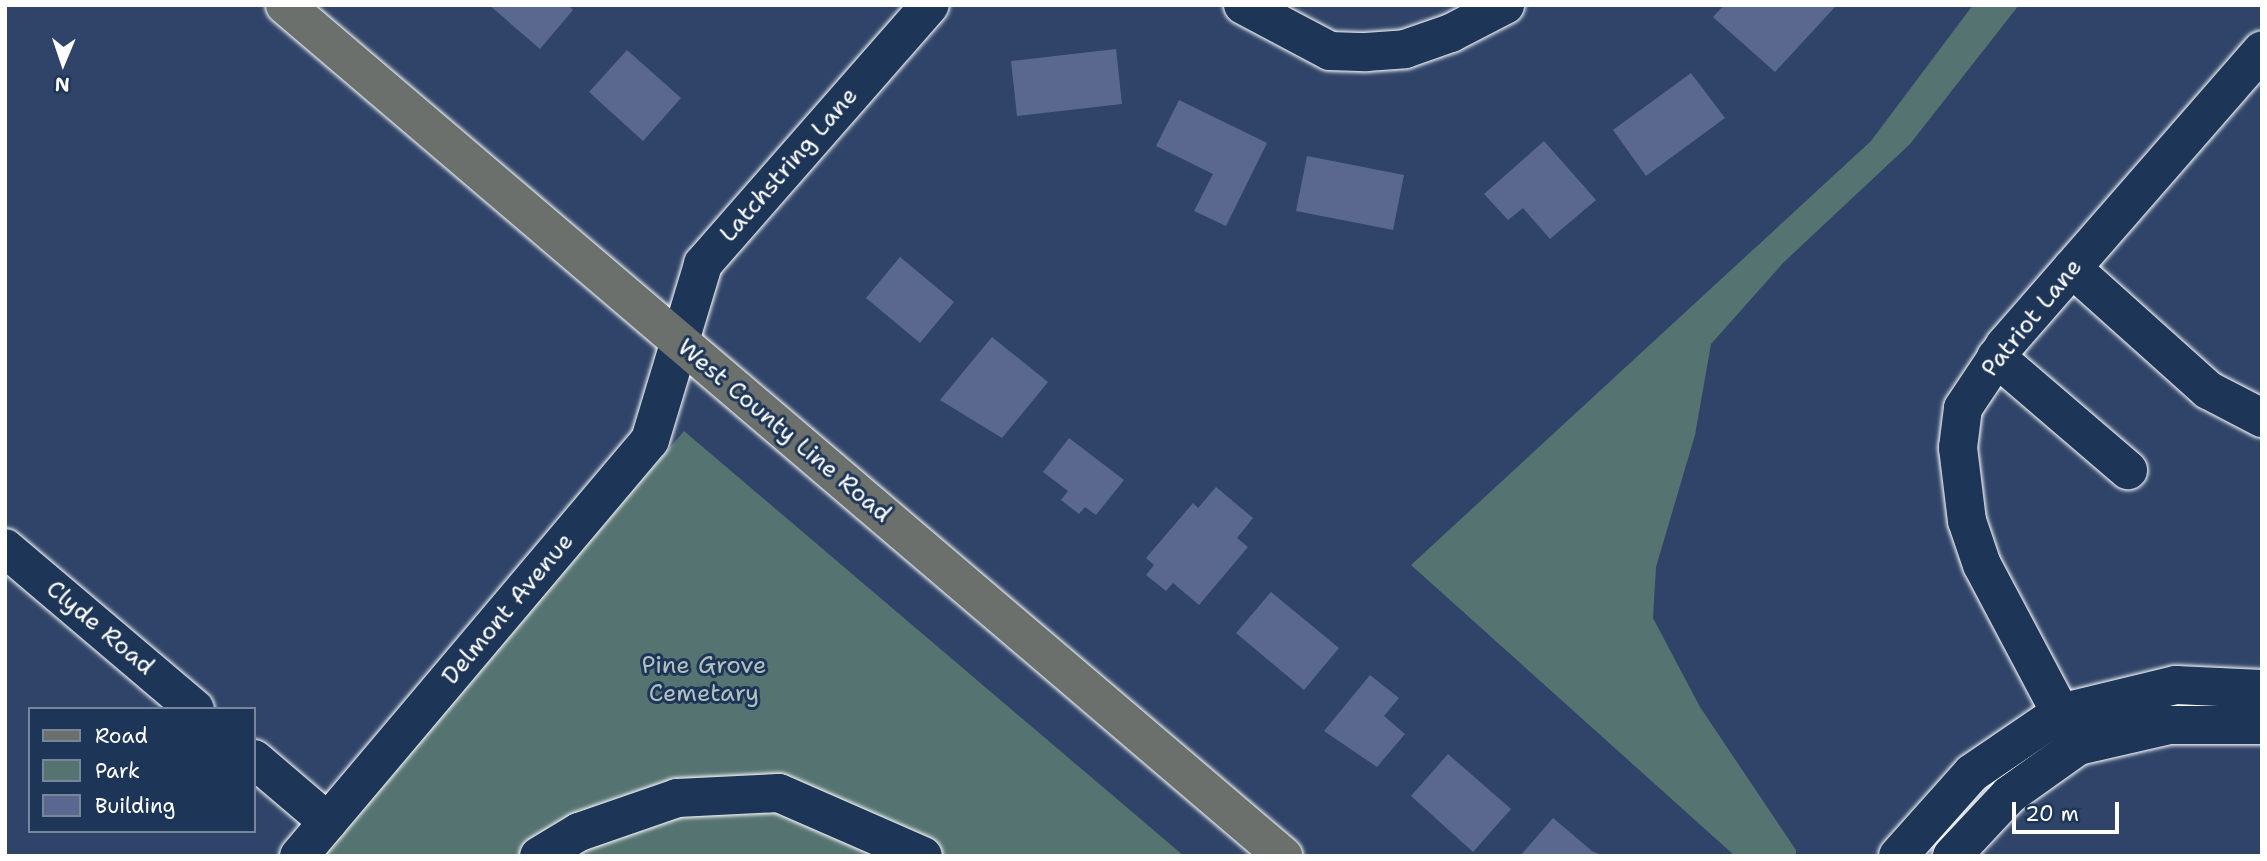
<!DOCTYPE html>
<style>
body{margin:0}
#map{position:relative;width:2267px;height:861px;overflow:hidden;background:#2f4468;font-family:"Shantell Sans",sans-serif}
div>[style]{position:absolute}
.green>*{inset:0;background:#557371}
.building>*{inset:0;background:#5a6890}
.roads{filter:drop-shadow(0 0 2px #fff) drop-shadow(0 0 2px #fff)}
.minor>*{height:38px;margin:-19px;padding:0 19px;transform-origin:19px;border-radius:19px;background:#1d3557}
.major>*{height:38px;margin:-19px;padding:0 19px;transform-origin:19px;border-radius:19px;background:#6b706d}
span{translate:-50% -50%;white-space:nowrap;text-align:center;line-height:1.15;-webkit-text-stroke:6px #1d3557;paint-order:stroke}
.street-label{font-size:24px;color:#fff}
.park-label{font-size:24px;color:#b2c0bf}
.frame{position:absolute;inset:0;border:7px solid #fff;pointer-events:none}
.legend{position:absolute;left:28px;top:707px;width:228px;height:126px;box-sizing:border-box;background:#1d3557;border:2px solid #77869a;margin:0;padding:9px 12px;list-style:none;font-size:21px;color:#fff}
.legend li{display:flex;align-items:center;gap:14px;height:35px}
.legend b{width:35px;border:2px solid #77869a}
.north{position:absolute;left:28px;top:28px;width:70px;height:70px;-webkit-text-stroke:5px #1d3557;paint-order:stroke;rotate:182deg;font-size:19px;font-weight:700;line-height:28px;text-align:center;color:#fff}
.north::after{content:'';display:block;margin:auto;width:24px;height:32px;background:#fff;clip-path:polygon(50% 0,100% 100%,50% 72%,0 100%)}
.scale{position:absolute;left:2012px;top:802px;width:107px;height:32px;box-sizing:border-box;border:4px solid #fff;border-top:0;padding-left:9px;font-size:21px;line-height:24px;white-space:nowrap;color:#fff;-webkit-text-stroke:5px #1d3557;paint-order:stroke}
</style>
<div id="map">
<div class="green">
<i style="clip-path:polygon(1973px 5px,2019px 5px,1910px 144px,1783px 263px,1711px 344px,1695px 435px,1656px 567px,1653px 618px,1700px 707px,1796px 850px,1796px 856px,1735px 856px,1411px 565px,1871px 141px)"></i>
<i style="clip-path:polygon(684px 431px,1184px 856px,321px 856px)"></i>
</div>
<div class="building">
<i style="clip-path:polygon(489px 5px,568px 5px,573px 10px,540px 49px)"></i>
<i style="clip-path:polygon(1724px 5px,1833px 5px,1835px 7px,1775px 72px,1713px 17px)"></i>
<i style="clip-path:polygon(1116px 49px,1122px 104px,1017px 116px,1011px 61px)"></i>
<i style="clip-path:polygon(627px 50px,681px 98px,643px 141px,589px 92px)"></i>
<i style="clip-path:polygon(1691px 73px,1725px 118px,1646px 176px,1613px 130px)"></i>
<i style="clip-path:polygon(1179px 100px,1267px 143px,1226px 226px,1194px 211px,1213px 174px,1156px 146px)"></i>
<i style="clip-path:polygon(1544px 141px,1596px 200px,1550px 239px,1523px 208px,1508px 220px,1484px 194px)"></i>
<i style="clip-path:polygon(1307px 156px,1404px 175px,1393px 230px,1296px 211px)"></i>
<i style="clip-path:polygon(900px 257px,954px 302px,920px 343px,866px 298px)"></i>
<i style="clip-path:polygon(992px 337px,1048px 382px,1002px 438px,940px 400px)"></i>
<i style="clip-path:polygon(1069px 438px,1124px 480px,1096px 515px,1085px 507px,1079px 514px,1061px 500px,1068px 491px,1043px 472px)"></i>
<i style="clip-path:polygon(1216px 487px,1253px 518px,1237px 538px,1248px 547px,1199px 605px,1173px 583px,1166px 591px,1146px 575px,1154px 565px,1146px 558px,1193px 503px,1198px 508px)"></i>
<i style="clip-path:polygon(1271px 592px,1339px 648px,1304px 690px,1236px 633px)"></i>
<i style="clip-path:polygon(1370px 675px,1399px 698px,1384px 716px,1405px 734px,1377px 767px,1324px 731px)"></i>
<i style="clip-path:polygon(1448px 754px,1511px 809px,1473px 852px,1411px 796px)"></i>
<i style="clip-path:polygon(1553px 818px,1592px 851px,1604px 856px,1520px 856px)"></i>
</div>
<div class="roads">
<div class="minor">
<i style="left:1243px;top:5px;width:98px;rotate:27.9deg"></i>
<i style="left:1330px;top:51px;width:36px;rotate:2deg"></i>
<i style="left:1366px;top:52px;width:39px;rotate:-4deg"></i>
<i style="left:1405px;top:49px;width:49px;rotate:-19.2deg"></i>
<i style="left:1451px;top:33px;width:61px;rotate:-27.4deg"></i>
<i style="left:2072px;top:268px;width:183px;rotate:41.9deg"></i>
<i style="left:2208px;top:390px;width:61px;rotate:27.4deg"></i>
<i style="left:1996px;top:357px;width:174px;rotate:40.6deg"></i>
<i style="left:5px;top:548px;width:249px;rotate:40.3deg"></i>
<i style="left:2078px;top:746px;width:205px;rotate:-117.9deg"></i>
<i style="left:1982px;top:565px;width:46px;rotate:-108.8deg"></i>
<i style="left:1967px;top:521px;width:74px;rotate:-97deg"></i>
<i style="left:1958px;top:448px;width:40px;rotate:-82.9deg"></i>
<i style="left:1963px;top:408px;width:76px;rotate:-56.3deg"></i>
<i style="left:2005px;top:345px;width:391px;rotate:-48.9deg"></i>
<i style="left:254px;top:759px;width:97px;rotate:40.4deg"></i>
<i style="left:299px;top:856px;width:544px;rotate:-49.84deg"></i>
<i style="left:650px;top:440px;width:184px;rotate:-73.2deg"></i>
<i style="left:703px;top:264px;width:344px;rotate:-48.8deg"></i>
<i style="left:539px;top:856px;width:47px;rotate:-31deg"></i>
<i style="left:579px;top:832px;width:104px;rotate:-19.1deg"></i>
<i style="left:677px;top:798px;width:102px;rotate:-2.8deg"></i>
<i style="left:779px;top:793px;width:157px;rotate:23.6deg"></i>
<i style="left:1898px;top:856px;width:111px;rotate:-48.3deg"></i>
<i style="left:1972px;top:773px;width:107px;rotate:-34.3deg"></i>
<i style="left:2060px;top:713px;width:119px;rotate:-13.6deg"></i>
<i style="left:2176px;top:685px;width:86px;rotate:2.7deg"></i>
<i style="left:1952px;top:856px;width:83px;rotate:-46.9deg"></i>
<i style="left:2009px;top:795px;width:85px;rotate:-35.4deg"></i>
<i style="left:2078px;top:746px;width:94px;rotate:-12.9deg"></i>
<i style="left:2170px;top:725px;width:92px"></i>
</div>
<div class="major">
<i style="left:285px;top:5px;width:1312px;rotate:40.45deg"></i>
</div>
</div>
<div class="street-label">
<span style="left:789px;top:165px;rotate:-49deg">Latchstring Lane</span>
<span style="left:2032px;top:318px;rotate:-51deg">Patriot Lane</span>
<span style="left:784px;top:431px;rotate:40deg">West County Line Road</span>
<span style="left:508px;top:609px;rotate:-50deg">Delmont Avenue</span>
<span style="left:100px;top:628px;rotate:40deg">Clyde Road</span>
</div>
<div class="park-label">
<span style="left:704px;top:680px">Pine Grove<br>Cemetary</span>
</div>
<div class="frame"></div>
<ul class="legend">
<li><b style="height:9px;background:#6b706d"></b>Road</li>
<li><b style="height:19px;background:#557371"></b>Park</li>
<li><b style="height:19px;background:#5a6890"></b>Building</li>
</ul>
<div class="north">N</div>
<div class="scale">20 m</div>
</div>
